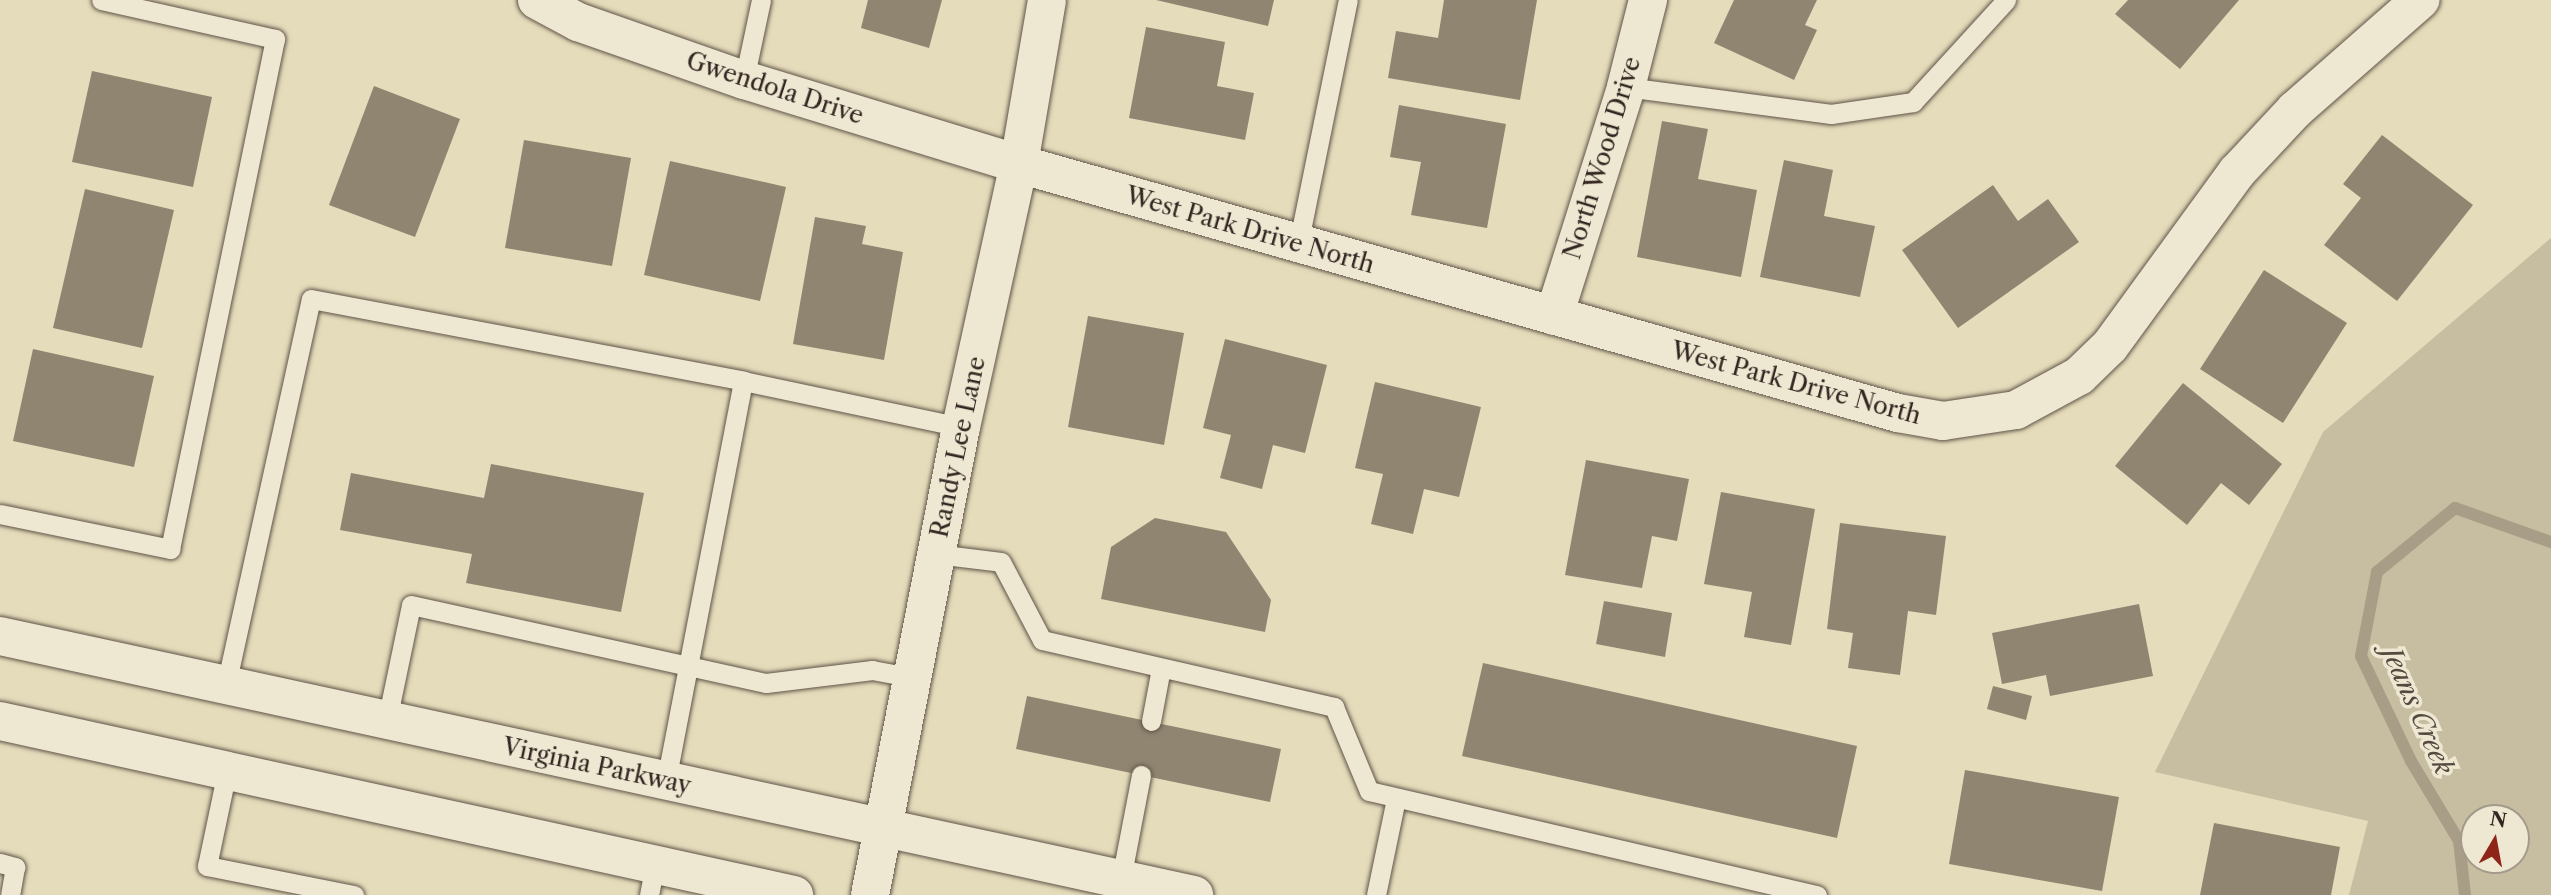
<!DOCTYPE html>
<style>
body{margin:0}
#map{position:relative;width:2551px;height:895px;overflow:hidden;background:#e5dcbb;font-family:"Libre Caslon Text",serif}
div>[style]{position:absolute}
.green>*{inset:0;background:#c7bda1}
.stream>*{height:12px;margin:-6px;padding:0 6px;transform-origin:6px;border-radius:6px;background:#a89e87}
.building>*{inset:0;background:#908571}
.roads{filter:drop-shadow(0 0 2px #605448) drop-shadow(0 0 2px #605448)}
.service>*{height:19px;margin:-9.5px;padding:0 9.5px;transform-origin:9.5px;border-radius:9.5px;background:#eee8d3}
.minor>*{height:38px;margin:-19px;padding:0 19px;transform-origin:19px;border-radius:19px;background:#eee8d3}
.secondary>*{height:38px;margin:-19px;padding:0 19px;transform-origin:19px;border-radius:19px;background:#eee8d3}
span{translate:-50% -50%;white-space:nowrap;text-align:center;line-height:1.15;-webkit-text-stroke:7px #eee8d3;paint-order:stroke}
.street-label{font-size:24px;color:#332621}
.water-label{font-size:26px;color:#564a40;font-style:italic}
.north{position:absolute;left:2460px;top:804px;width:70px;height:70px;box-sizing:border-box;background:#eee8d3;border:2px solid #a39a8c;border-radius:50%;rotate:10deg;font-size:19px;font-weight:700;line-height:28px;text-align:center;color:#332621}
.north::after{content:'';display:block;margin:auto;width:24px;height:32px;background:#8f2418;clip-path:polygon(50% 0,100% 100%,50% 72%,0 100%)}
</style>
<div id="map">
<div class="green">
<i style="clip-path:polygon(evenodd,2551px 238px,2551px 895px,2349px 895px,2368px 821px,2155px 772px,2323px 432px,2551px 238px,2474px 818px,2516px 818px,2516px 860px,2474px 860px,2474px 818px)"></i>
</div>
<div class="stream">
<i style="left:2465px;top:895px;width:54px;rotate:-96.3deg"></i>
<i style="left:2459px;top:841px;width:93px;rotate:-121deg"></i>
<i style="left:2411px;top:761px;width:116px;rotate:-115.5deg"></i>
<i style="left:2361px;top:656px;width:86px;rotate:-79.2deg"></i>
<i style="left:2377px;top:572px;width:101px;rotate:-39.4deg"></i>
<i style="left:2455px;top:508px;width:102px;rotate:19.5deg"></i>
</div>
<div class="building">
<i style="clip-path:polygon(868px 0,942px 0,929px 48px,861px 28px)"></i>
<i style="clip-path:polygon(1156px 0,1274px 0,1268px 26px)"></i>
<i style="clip-path:polygon(1444px 0,1537px 0,1520px 100px,1388px 78px,1396px 31px,1438px 38px)"></i>
<i style="clip-path:polygon(1734px 0,1817px 0,1805px 25px,1817px 30px,1794px 80px,1714px 43px)"></i>
<i style="clip-path:polygon(2128px 0,2239px 0,2180px 69px,2115px 14px)"></i>
<i style="clip-path:polygon(1146px 27px,1225px 42px,1217px 86px,1254px 93px,1245px 140px,1129px 118px)"></i>
<i style="clip-path:polygon(92px 71px,212px 97px,193px 187px,72px 162px)"></i>
<i style="clip-path:polygon(374px 86px,460px 119px,415px 237px,329px 205px)"></i>
<i style="clip-path:polygon(1399px 105px,1506px 124px,1487px 228px,1411px 215px,1421px 162px,1390px 157px)"></i>
<i style="clip-path:polygon(1662px 121px,1708px 129px,1698px 179px,1757px 190px,1741px 277px,1637px 257px)"></i>
<i style="clip-path:polygon(2382px 135px,2473px 205px,2397px 301px,2324px 245px,2361px 198px,2343px 184px)"></i>
<i style="clip-path:polygon(524px 140px,631px 158px,612px 266px,505px 248px)"></i>
<i style="clip-path:polygon(1784px 160px,1833px 170px,1824px 216px,1875px 226px,1860px 297px,1760px 277px)"></i>
<i style="clip-path:polygon(670px 161px,786px 187px,760px 301px,644px 275px)"></i>
<i style="clip-path:polygon(1993px 185px,2018px 221px,2048px 199px,2079px 242px,1958px 328px,1902px 250px)"></i>
<i style="clip-path:polygon(85px 189px,174px 210px,142px 348px,53px 328px)"></i>
<i style="clip-path:polygon(815px 217px,866px 226px,862px 244px,903px 252px,884px 360px,793px 344px)"></i>
<i style="clip-path:polygon(2264px 270px,2347px 323px,2283px 423px,2200px 369px)"></i>
<i style="clip-path:polygon(1088px 316px,1184px 333px,1164px 445px,1068px 427px)"></i>
<i style="clip-path:polygon(1225px 339px,1327px 365px,1305px 453px,1273px 445px,1262px 489px,1220px 478px,1231px 435px,1203px 428px)"></i>
<i style="clip-path:polygon(33px 349px,154px 376px,134px 467px,13px 441px)"></i>
<i style="clip-path:polygon(1375px 382px,1481px 407px,1459px 497px,1424px 489px,1413px 534px,1371px 524px,1383px 474px,1355px 468px)"></i>
<i style="clip-path:polygon(2183px 383px,2282px 464px,2249px 505px,2221px 483px,2187px 525px,2115px 466px)"></i>
<i style="clip-path:polygon(1586px 460px,1689px 479px,1677px 541px,1652px 536px,1642px 588px,1565px 575px)"></i>
<i style="clip-path:polygon(491px 464px,644px 493px,621px 612px,466px 583px,472px 554px,340px 530px,351px 473px,484px 498px)"></i>
<i style="clip-path:polygon(1721px 492px,1815px 509px,1791px 645px,1744px 637px,1752px 592px,1704px 584px)"></i>
<i style="clip-path:polygon(1155px 518px,1226px 532px,1271px 600px,1265px 632px,1101px 599px,1111px 547px)"></i>
<i style="clip-path:polygon(1840px 523px,1946px 536px,1936px 615px,1908px 611px,1900px 675px,1848px 668px,1853px 633px,1827px 629px)"></i>
<i style="clip-path:polygon(1604px 601px,1672px 613px,1665px 657px,1596px 644px)"></i>
<i style="clip-path:polygon(2139px 604px,2153px 676px,2050px 696px,2046px 675px,2002px 684px,1992px 633px)"></i>
<i style="clip-path:polygon(1483px 663px,1857px 746px,1837px 838px,1462px 756px)"></i>
<i style="clip-path:polygon(1993px 686px,2032px 696px,2026px 720px,1987px 709px)"></i>
<i style="clip-path:polygon(1027px 696px,1281px 749px,1270px 802px,1016px 749px)"></i>
<i style="clip-path:polygon(1965px 770px,2119px 797px,2102px 891px,1949px 864px)"></i>
<i style="clip-path:polygon(2214px 823px,2340px 847px,2331px 895px,2200px 895px)"></i>
</div>
<div class="roads">
<div class="service">
<i style="left:744px;top:80px;width:82px;rotate:-78deg"></i>
<i style="left:1626px;top:87px;width:207px;rotate:7.5deg"></i>
<i style="left:1831px;top:114px;width:83px;rotate:-8.3deg"></i>
<i style="left:1913px;top:102px;width:138px;rotate:-47.6deg"></i>
<i style="left:1298px;top:245px;width:250px;rotate:-78.5deg"></i>
<i style="left:743px;top:381px;width:223px;rotate:11.9deg"></i>
<i style="left:0;top:514px;width:174px;rotate:11.6deg"></i>
<i style="left:170px;top:549px;width:521px;rotate:-78.37deg"></i>
<i style="left:275px;top:39px;width:178px;rotate:-167.4deg"></i>
<i style="left:936px;top:554px;width:65px;rotate:7deg"></i>
<i style="left:1001px;top:562px;width:88px;rotate:62.3deg"></i>
<i style="left:1042px;top:640px;width:300px;rotate:12.9deg"></i>
<i style="left:1334px;top:707px;width:91px;rotate:67.4deg"></i>
<i style="left:1369px;top:791px;width:460px;rotate:13.1deg"></i>
<i style="left:226px;top:685px;width:395px;rotate:-77.6deg"></i>
<i style="left:311px;top:299px;width:440px;rotate:10.7deg"></i>
<i style="left:743px;top:381px;width:407px;rotate:100.9deg"></i>
<i style="left:387px;top:720px;width:117px;rotate:-78.2deg"></i>
<i style="left:411px;top:605px;width:363px;rotate:12.4deg"></i>
<i style="left:766px;top:683px;width:107px;rotate:-7deg"></i>
<i style="left:872px;top:670px;width:44px;rotate:10.5deg"></i>
<i style="left:1151px;top:721px;width:54px;rotate:-79.3deg"></i>
<i style="left:227px;top:771px;width:97px;rotate:101.9deg"></i>
<i style="left:207px;top:866px;width:150px;rotate:11.2deg"></i>
<i style="left:0;top:863px;width:16px;rotate:15deg"></i>
<i style="left:15px;top:867px;width:28px;rotate:100deg"></i>
<i style="left:1121px;top:879px;width:106px;rotate:-79.1deg"></i>
<i style="left:649px;top:895px;width:31px;rotate:-79deg"></i>
<i style="left:1376px;top:895px;width:99px;rotate:-78.3deg"></i>
</div>
<div class="minor">
<i style="left:537px;top:0;width:47px;rotate:28.2deg"></i>
<i style="left:578px;top:22px;width:176px;rotate:19.3deg"></i>
<i style="left:744px;top:80px;width:288px;rotate:17deg"></i>
<i style="left:1019px;top:164px;width:914px;rotate:15.82deg"></i>
<i style="left:1898px;top:413px;width:46px;rotate:10.1deg"></i>
<i style="left:1943px;top:421px;width:74px;rotate:-8.6deg"></i>
<i style="left:2016px;top:410px;width:72px;rotate:-28.4deg"></i>
<i style="left:2079px;top:376px;width:43px;rotate:-44.1deg"></i>
<i style="left:2110px;top:346px;width:215px;rotate:-53.9deg"></i>
<i style="left:2237px;top:172px;width:85px;rotate:-46.9deg"></i>
<i style="left:2295px;top:110px;width:167px;rotate:-41.3deg"></i>
<i style="left:1554px;top:316px;width:240px;rotate:-72.5deg"></i>
<i style="left:1626px;top:87px;width:90px;rotate:-75.8deg"></i>
<i style="left:870px;top:895px;width:477px;rotate:-79deg"></i>
<i style="left:961px;top:427px;width:269px;rotate:-77.6deg"></i>
<i style="left:1019px;top:164px;width:166px;rotate:-80.3deg"></i>
</div>
<div class="secondary">
<i style="left:0;top:636px;width:1222px;rotate:12.24deg"></i>
<i style="left:0;top:721px;width:813px;rotate:12.36deg"></i>
</div>
</div>
<div class="street-label">
<span style="left:775px;top:88px;rotate:18deg">Gwendola Drive</span>
<span style="left:1602px;top:158px;rotate:-73deg">North Wood Drive</span>
<span style="left:1250px;top:230px;rotate:16deg">West Park Drive North</span>
<span style="left:1796px;top:383px;rotate:15deg">West Park Drive North</span>
<span style="left:958px;top:447px;rotate:-78deg">Randy Lee Lane</span>
<span style="left:597px;top:766px;rotate:12deg">Virginia Parkway</span>
</div>
<div class="water-label">
<span style="left:2417px;top:711px;rotate:66deg">Jeans Creek</span>
</div>
<div class="north">N</div>
</div>
